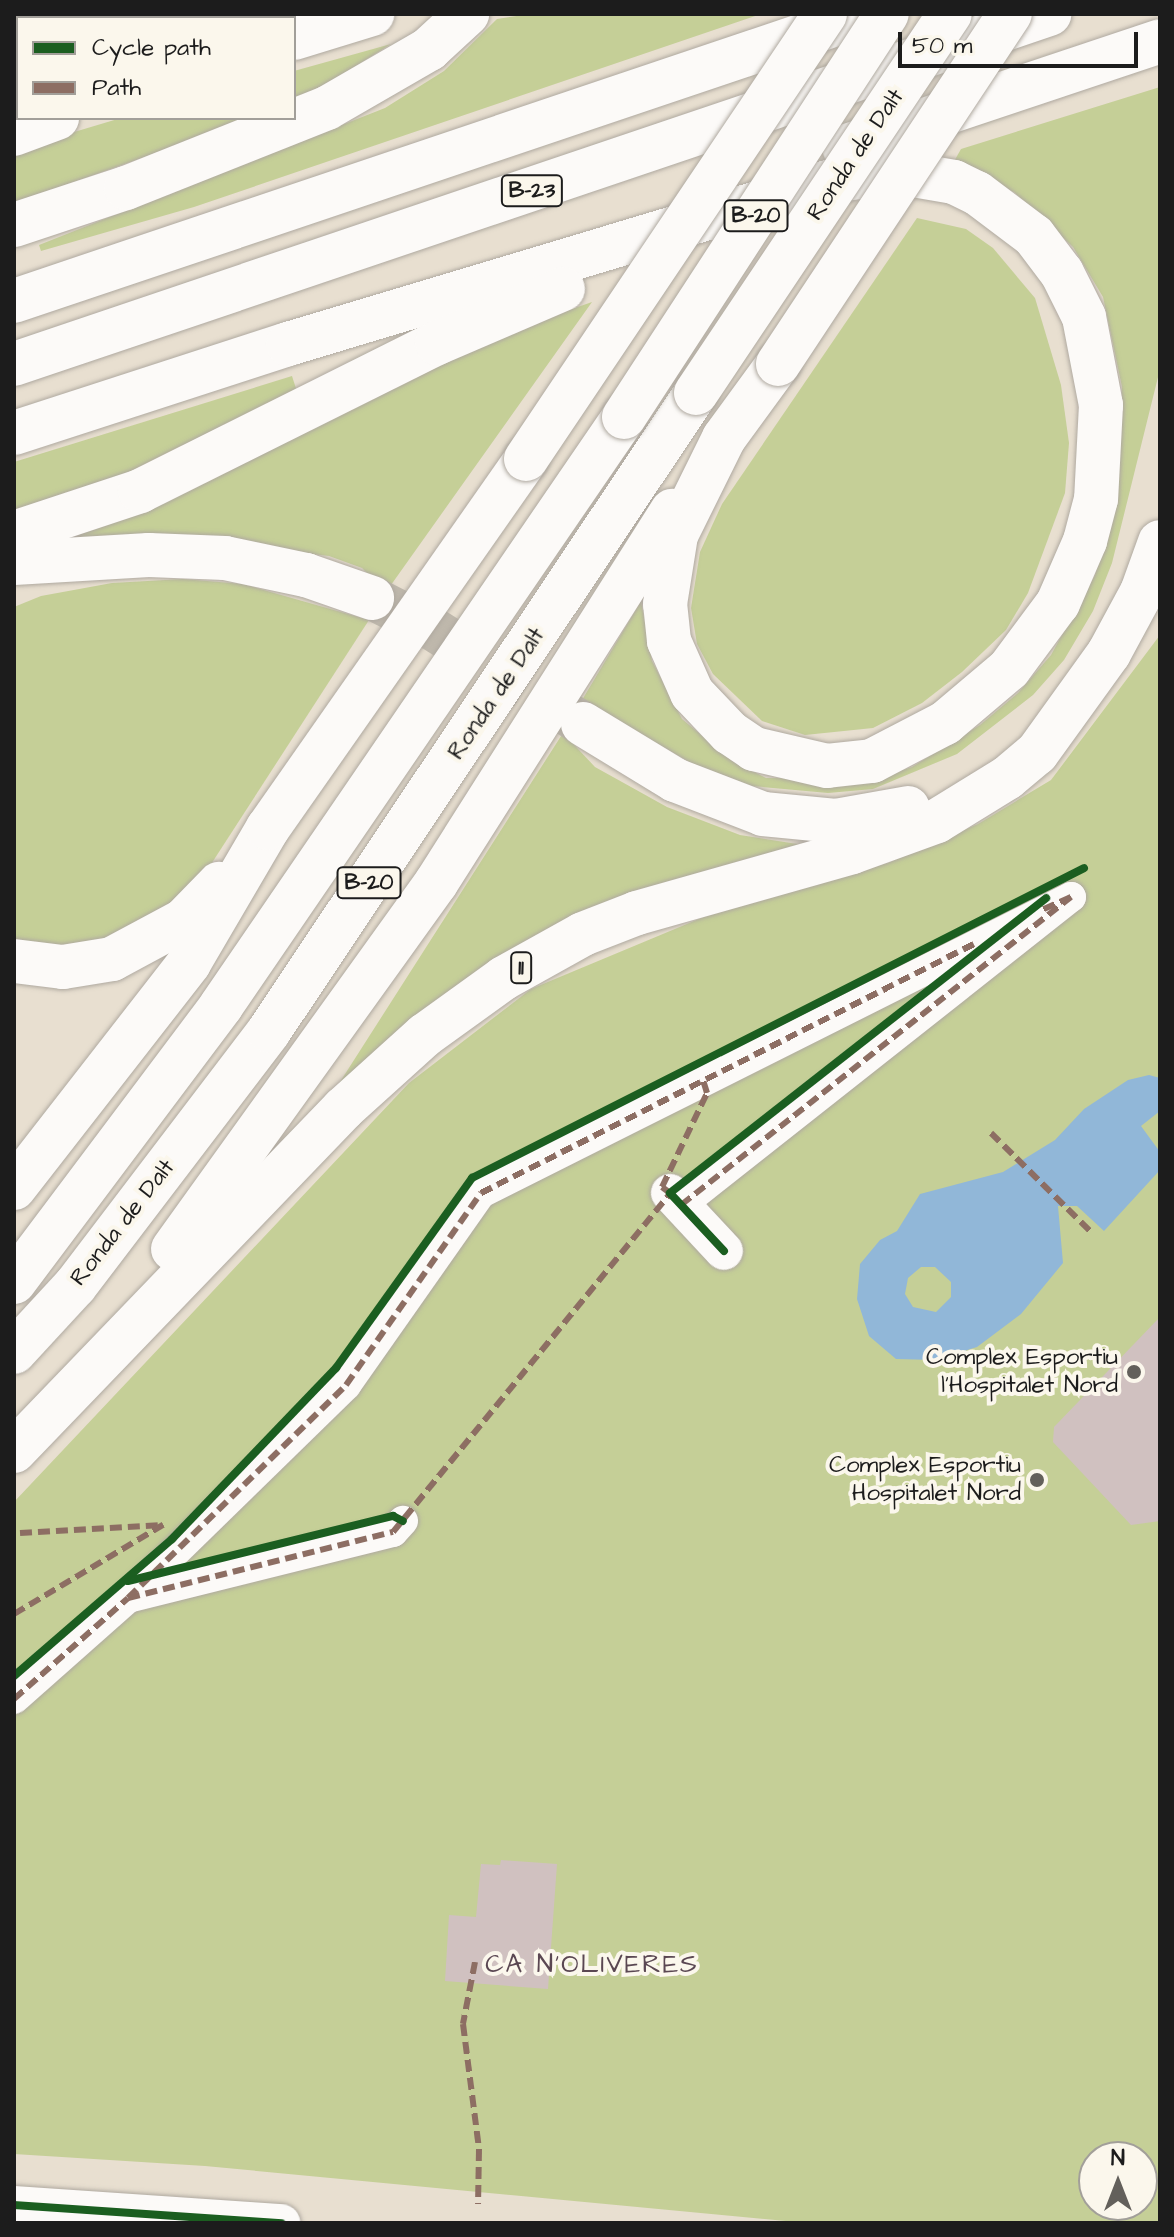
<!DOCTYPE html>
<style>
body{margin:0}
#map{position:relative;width:1174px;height:2237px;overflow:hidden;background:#e8dfd0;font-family:"Architects Daughter",sans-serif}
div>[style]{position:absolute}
.green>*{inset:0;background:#c5cf97}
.water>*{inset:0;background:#91b7d8}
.building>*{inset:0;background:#d0c1c0}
.trunk-tunnel>*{height:44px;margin-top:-22px;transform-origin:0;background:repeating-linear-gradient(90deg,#bfb8ac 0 44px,transparent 0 66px)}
.roads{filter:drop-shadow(0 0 2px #afa9a0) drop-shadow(0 0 2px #afa9a0)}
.pedestrian>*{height:30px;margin:-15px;padding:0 15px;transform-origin:15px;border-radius:15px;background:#fcfaf8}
.minor>*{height:38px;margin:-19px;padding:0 19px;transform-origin:19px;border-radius:19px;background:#fcfaf8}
.tertiary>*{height:44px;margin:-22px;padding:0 22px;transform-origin:22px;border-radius:22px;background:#fcfaf8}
.trunk>*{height:44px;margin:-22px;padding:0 22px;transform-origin:22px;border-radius:22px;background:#fcfaf8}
.motorway>*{height:44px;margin:-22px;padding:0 22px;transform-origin:22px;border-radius:22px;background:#fcfaf8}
.bridges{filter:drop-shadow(0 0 2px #afa9a0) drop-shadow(0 0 2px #afa9a0)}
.trunk-bridge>*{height:44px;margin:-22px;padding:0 22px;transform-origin:22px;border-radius:22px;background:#fcfaf8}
.quiet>*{height:6px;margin-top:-3px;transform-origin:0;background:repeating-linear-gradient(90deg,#8d6e63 0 12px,transparent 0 18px)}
.cycleway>*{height:8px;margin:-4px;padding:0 4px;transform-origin:4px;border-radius:4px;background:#1b5e20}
.dots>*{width:22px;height:22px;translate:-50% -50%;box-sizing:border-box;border:4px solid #fbf7ec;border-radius:50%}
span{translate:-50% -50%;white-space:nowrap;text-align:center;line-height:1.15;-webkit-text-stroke:8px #fbf7ec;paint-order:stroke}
.shield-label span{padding:2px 6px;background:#fbf7ec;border:2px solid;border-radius:6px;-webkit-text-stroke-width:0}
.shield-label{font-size:22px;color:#1c1c1c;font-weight:700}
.street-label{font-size:24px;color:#1c1c1c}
.poi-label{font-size:24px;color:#1c1c1c}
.right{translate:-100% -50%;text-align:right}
.neighbourhood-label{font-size:26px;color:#5a4752;letter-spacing:2px}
.frame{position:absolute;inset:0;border:16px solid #1c1c1c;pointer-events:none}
.legend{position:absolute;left:16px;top:16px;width:280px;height:104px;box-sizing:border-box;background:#fbf7ec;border:2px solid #a29f99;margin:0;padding:10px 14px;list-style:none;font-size:24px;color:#1c1c1c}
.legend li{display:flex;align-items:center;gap:16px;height:40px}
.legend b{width:40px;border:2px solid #a29f99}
.north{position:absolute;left:1078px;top:2141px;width:80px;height:80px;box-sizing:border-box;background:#fbf7ec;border:2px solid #a29f99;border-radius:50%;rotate:0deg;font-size:22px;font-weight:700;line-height:32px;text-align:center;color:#1c1c1c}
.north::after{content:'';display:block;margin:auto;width:28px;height:36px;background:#63605b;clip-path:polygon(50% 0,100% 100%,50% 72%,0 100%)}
.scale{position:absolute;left:898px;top:32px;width:240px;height:36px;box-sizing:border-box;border:4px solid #1c1c1c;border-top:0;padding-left:10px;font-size:24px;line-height:28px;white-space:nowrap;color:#1c1c1c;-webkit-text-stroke:6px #fbf7ec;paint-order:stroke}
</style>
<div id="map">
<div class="green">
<i style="clip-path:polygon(530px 14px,761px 14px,194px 207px,41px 251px,39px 245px,385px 108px,444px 71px,497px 19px)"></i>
<i style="clip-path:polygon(391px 44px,322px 87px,294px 100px,294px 71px)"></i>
<i style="clip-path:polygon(1160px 87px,1160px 369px,1112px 563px,1093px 611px,1064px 660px,1033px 695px,957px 754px,873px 789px,828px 793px,752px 786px,691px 763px,582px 700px,641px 601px,652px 661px,682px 719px,731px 760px,766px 778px,876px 779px,912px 767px,980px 725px,1018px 693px,1051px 655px,1095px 575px,1118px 486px,1122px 387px,1103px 297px,1073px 247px,1014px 192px,952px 165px,961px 149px)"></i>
<i style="clip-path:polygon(121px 118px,255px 118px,14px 203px,14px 150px)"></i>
<i style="clip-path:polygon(917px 218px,966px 229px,993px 248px,1035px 298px,1061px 385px,1069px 443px,1065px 493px,1028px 593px,1006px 630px,962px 672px,922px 703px,873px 728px,805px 735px,762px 721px,713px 674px,697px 644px,691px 608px,700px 552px,722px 504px)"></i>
<i style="clip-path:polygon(592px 302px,386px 592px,362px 568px,329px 556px,192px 540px,81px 544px,79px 534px,501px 334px)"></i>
<i style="clip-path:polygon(292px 376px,299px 398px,120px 483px,14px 520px,14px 462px)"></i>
<i style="clip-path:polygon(183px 579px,243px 584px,369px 620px,195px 889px,101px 941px,64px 948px,14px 944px,14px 607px,41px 596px,112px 583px)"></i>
<i style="clip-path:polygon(evenodd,1160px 635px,1160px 2223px,807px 2223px,205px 2166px,14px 2154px,14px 1502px,409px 1083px,531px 989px,742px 901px,888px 863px,978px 824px,1051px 780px,1160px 635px,1094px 2157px,1142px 2157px,1142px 2205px,1094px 2205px,1094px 2157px)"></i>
<i style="clip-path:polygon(563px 733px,595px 767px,667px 807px,740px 835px,810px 846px,604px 908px,331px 1096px)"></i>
</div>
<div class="water">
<i style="clip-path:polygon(evenodd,1149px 1075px,1160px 1078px,1160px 1111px,1141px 1126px,1160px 1152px,1160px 1170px,1104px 1231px,1077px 1206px,1058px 1206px,1063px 1263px,1021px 1314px,977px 1347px,935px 1360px,896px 1359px,869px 1336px,857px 1299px,860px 1264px,880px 1240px,897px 1231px,920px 1194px,1003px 1172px,1055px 1140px,1084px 1109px,1128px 1080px,1149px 1075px,921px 1267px,935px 1267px,951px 1282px,951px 1297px,936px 1312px,913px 1307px,905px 1294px,908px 1278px,921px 1267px)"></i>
</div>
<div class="building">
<i style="clip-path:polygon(1160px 1317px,1160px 1521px,1131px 1525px,1053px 1442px,1054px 1427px)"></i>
<i style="clip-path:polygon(501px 1860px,557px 1864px,548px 1989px,445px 1981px,449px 1915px,476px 1917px,481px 1864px,500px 1865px)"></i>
</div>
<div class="trunk-tunnel">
<i style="left:372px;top:598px;width:68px;rotate:26.9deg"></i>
<i style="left:433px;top:629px;width:178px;rotate:32.3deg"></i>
</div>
<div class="roads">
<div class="pedestrian">
<i style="left:128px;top:1598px;width:305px;rotate:-44.3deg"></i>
<i style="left:346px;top:1385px;width:235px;rotate:-54.9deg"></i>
<i style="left:481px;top:1193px;width:660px;rotate:-26.64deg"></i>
<i style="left:1071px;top:897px;width:497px;rotate:141.7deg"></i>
<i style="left:14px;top:1699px;width:152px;rotate:-41.5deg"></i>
<i style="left:128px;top:1598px;width:273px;rotate:-14deg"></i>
<i style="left:393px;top:1532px;width:15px;rotate:-48deg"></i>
</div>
<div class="minor">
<i style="left:670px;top:1193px;width:79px;rotate:47deg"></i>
<i style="left:14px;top:2205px;width:268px;rotate:3.9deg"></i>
</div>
<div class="tertiary">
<i style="left:104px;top:18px;width:19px;rotate:-12deg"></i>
<i style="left:14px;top:36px;width:4px;rotate:-14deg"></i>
</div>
<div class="trunk">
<i style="left:294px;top:38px;width:82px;rotate:-17.1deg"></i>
<i style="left:14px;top:85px;width:4px;rotate:-14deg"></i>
<i style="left:14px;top:134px;width:46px;rotate:-20.4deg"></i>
<i style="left:844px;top:147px;width:333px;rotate:-18.5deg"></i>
<i style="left:14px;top:225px;width:118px;rotate:-18.3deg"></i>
<i style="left:126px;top:188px;width:216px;rotate:-21.7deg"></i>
<i style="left:327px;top:108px;width:118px;rotate:-30deg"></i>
<i style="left:429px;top:49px;width:52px;rotate:-42.6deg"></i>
<i style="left:14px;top:433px;width:288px;rotate:-18deg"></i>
<i style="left:288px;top:344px;width:567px;rotate:-16.71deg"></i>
<i style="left:831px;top:181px;width:66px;rotate:-7.9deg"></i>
<i style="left:896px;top:172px;width:59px;rotate:9.8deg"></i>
<i style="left:954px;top:182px;width:25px;rotate:26deg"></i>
<i style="left:977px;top:193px;width:71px;rotate:37deg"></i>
<i style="left:1034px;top:236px;width:46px;rotate:52.9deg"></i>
<i style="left:1062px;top:273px;width:49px;rotate:63.4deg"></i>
<i style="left:1084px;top:317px;width:90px;rotate:79.1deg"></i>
<i style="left:1101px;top:405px;width:94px;rotate:93deg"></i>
<i style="left:1096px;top:499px;width:43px;rotate:104.7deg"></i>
<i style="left:1085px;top:541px;width:68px;rotate:113.5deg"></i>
<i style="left:1058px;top:603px;width:82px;rotate:126.6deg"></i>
<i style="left:1009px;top:669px;width:84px;rotate:139.8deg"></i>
<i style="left:945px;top:723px;width:82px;rotate:152.5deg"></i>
<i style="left:872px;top:761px;width:45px;rotate:173.7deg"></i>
<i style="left:827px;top:766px;width:75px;rotate:-166.9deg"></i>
<i style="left:754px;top:749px;width:29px;rotate:-146deg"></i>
<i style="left:730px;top:733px;width:55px;rotate:-133.5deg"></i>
<i style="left:692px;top:693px;width:57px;rotate:-113.9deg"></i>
<i style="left:669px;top:641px;width:37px;rotate:-96deg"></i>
<i style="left:665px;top:604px;width:70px;rotate:-80.9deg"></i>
<i style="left:676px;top:535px;width:108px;rotate:-63.7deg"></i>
<i style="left:724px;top:438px;width:92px;rotate:-53.9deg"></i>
<i style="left:14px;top:533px;width:133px;rotate:-18.4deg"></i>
<i style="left:140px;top:491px;width:332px;rotate:-26.5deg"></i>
<i style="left:437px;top:343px;width:137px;rotate:-23.2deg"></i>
<i style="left:14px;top:563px;width:135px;rotate:-3.4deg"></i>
<i style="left:149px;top:555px;width:76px;rotate:2.3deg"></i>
<i style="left:225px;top:558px;width:83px;rotate:11.9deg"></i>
<i style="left:306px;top:575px;width:70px;rotate:19.2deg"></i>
<i style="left:583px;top:724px;width:108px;rotate:31.3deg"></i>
<i style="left:675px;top:780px;width:94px;rotate:21.1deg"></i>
<i style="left:763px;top:814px;width:73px;rotate:5.5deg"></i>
<i style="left:836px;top:821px;width:73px;rotate:-10.2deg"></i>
<i style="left:14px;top:961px;width:49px;rotate:7deg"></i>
<i style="left:63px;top:967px;width:50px;rotate:-9.3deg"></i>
<i style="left:112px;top:959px;width:81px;rotate:-28.2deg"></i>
<i style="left:183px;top:921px;width:52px;rotate:-45.8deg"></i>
<i style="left:14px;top:1188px;width:285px;rotate:-52.1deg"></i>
<i style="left:189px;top:963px;width:156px;rotate:-59.7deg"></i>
<i style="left:268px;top:828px;width:450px;rotate:-55deg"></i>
<i style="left:173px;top:1249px;width:451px;rotate:-54.3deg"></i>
<i style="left:436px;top:883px;width:441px;rotate:-57.6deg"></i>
<i style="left:14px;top:1282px;width:345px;rotate:-53.1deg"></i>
<i style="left:221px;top:1006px;width:714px;rotate:-55.62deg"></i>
<i style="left:14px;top:1352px;width:90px;rotate:-47.3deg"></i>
<i style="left:75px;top:1286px;width:320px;rotate:-52.7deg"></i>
<i style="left:269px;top:1031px;width:768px;rotate:-56.21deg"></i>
<i style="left:14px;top:1451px;width:475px;rotate:-46.1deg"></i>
<i style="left:343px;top:1109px;width:110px;rotate:-42.1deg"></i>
<i style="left:425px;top:1035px;width:97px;rotate:-35.8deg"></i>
<i style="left:504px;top:978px;width:90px;rotate:-29.1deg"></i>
<i style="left:583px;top:934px;width:58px;rotate:-21.3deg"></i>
<i style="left:637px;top:913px;width:223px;rotate:-15.8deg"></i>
<i style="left:852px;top:852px;width:90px;rotate:-20deg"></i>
<i style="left:937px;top:821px;width:82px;rotate:-31.6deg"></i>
<i style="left:1007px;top:778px;width:39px;rotate:-40deg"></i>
<i style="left:1037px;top:753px;width:123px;rotate:-54.2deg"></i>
<i style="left:1109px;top:653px;width:69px;rotate:-61.6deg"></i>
<i style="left:1142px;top:592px;width:53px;rotate:-70.2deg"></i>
</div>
<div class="motorway">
<i style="left:14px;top:301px;width:899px;rotate:-18.62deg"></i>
<i style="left:14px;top:364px;width:1093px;rotate:-18.68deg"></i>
</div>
</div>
<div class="bridges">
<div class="trunk-bridge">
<i style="left:778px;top:364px;width:420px;rotate:-56.5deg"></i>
<i style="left:696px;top:393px;width:456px;rotate:-56.2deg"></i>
<i style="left:624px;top:417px;width:481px;rotate:-56.9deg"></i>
<i style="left:526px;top:459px;width:536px;rotate:-56.1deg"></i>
</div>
</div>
<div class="quiet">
<i style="left:991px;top:1133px;width:142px;rotate:44.7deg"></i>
<i style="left:681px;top:1205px;width:497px;rotate:-38.3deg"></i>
<i style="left:1071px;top:897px;width:34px;rotate:156deg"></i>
<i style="left:20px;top:1533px;width:143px;rotate:-3.2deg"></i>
<i style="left:128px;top:1598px;width:305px;rotate:-44.3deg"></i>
<i style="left:346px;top:1385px;width:235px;rotate:-54.9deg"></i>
<i style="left:481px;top:1193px;width:555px;rotate:-26.8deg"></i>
<i style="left:14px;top:1614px;width:174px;rotate:-30.9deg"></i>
<i style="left:14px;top:1699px;width:152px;rotate:-41.5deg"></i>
<i style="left:128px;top:1598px;width:273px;rotate:-14deg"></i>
<i style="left:393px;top:1532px;width:438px;rotate:-50.7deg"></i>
<i style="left:670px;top:1193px;width:10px;rotate:-143deg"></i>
<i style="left:662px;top:1187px;width:104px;rotate:-64.4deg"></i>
<i style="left:707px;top:1093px;width:14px;rotate:-107deg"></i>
<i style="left:475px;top:1962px;width:63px;rotate:101deg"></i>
<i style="left:463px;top:2024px;width:126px;rotate:82.7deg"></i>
<i style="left:479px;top:2149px;width:55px;rotate:91deg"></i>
</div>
<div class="cycleway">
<i style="left:724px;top:1251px;width:79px;rotate:-133deg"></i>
<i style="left:670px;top:1193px;width:478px;rotate:-38.1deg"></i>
<i style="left:128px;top:1581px;width:273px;rotate:-13.8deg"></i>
<i style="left:393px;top:1516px;width:11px;rotate:27deg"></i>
<i style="left:14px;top:1676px;width:209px;rotate:-40.9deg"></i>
<i style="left:172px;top:1539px;width:237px;rotate:-46.2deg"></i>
<i style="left:336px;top:1368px;width:234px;rotate:-54.4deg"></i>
<i style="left:472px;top:1178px;width:686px;rotate:-26.86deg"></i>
<i style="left:14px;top:2205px;width:268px;rotate:3.9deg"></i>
</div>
<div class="dots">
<i style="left:1134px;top:1372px;background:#63605b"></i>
<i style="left:1037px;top:1480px;background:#63605b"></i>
</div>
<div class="shield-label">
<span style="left:532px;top:191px">B-23</span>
<span style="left:756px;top:216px">B-20</span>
<span style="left:369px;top:883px">B-20</span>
<span style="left:521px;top:968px">11</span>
</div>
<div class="street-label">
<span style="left:856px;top:155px;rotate:-56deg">Ronda de Dalt</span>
<span style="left:497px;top:694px;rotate:-56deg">Ronda de Dalt</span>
<span style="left:123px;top:1223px;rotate:-52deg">Ronda de Dalt</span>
</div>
<div class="poi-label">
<span class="right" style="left:1118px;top:1372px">Complex Esportiu<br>l'Hospitalet Nord</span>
<span class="right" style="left:1021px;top:1480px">Complex Esportiu<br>Hospitalet Nord</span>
</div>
<div class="neighbourhood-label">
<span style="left:592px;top:1965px">CA N'OLIVERES</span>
</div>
<div class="frame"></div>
<ul class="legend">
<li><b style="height:10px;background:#1b5e20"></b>Cycle path</li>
<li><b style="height:10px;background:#8d6e63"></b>Path</li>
</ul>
<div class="north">N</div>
<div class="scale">50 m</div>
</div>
